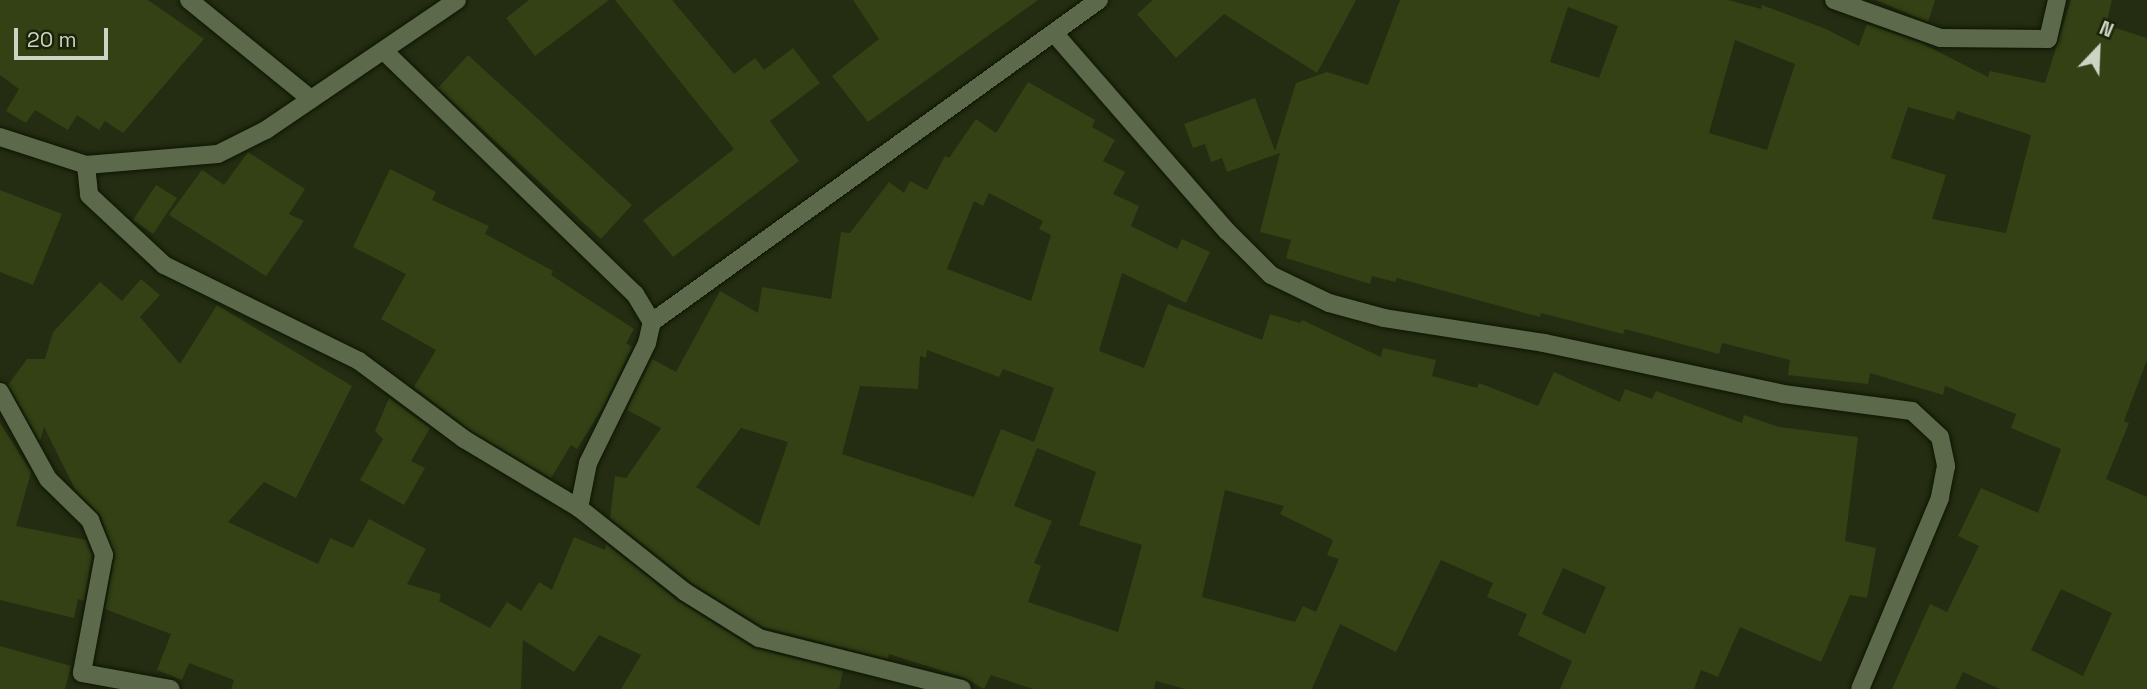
<!DOCTYPE html>
<style>
body{margin:0}
#map{position:relative;width:2147px;height:689px;overflow:hidden;background:#242d12;font-family:"Space Grotesk",sans-serif}
div>[style]{position:absolute}
.building>*{inset:0;background:#334115}
.roads{filter:drop-shadow(0 0 2px #0d1500) drop-shadow(0 0 2px #0d1500)}
.minor>*{height:18px;margin:-9px;padding:0 9px;transform-origin:9px;border-radius:9px;background:#5d694b}
span{translate:-50% -50%;white-space:nowrap;text-align:center;line-height:1.15;-webkit-text-stroke:5px #1a2308;paint-order:stroke}
.north{position:absolute;left:2063px;top:14px;width:70px;height:70px;-webkit-text-stroke:5px #1a2308;paint-order:stroke;rotate:23deg;font-size:19px;font-weight:700;line-height:28px;text-align:center;color:#cdd4c4}
.north::after{content:'';display:block;margin:auto;width:24px;height:32px;background:#cdd4c4;clip-path:polygon(50% 0,100% 100%,50% 72%,0 100%)}
.scale{position:absolute;left:14px;top:28px;width:94px;height:32px;box-sizing:border-box;border:4px solid #cdd4c4;border-top:0;padding-left:9px;font-size:21px;line-height:24px;white-space:nowrap;color:#cdd4c4;-webkit-text-stroke:5px #1a2308;paint-order:stroke}
</style>
<div id="map">
<div class="building">
<i style="clip-path:polygon(0 0,148px 0,204px 39px,123px 133px,105px 121px,99px 130px,77px 115px,68px 130px,35px 110px,26px 123px,6px 111px,19px 89px,0 75px)"></i>
<i style="clip-path:polygon(529px 0,609px 0,535px 56px,506px 18px)"></i>
<i style="clip-path:polygon(615px 0,672px 0,734px 74px,755px 58px,764px 70px,793px 48px,820px 83px,770px 121px,799px 161px,673px 257px,643px 220px,734px 149px)"></i>
<i style="clip-path:polygon(853px 0,1038px 0,868px 122px,832px 76px,879px 39px)"></i>
<i style="clip-path:polygon(1153px 0,1356px 0,1317px 73px,1224px 14px,1176px 58px,1137px 14px)"></i>
<i style="clip-path:polygon(evenodd,1400px 0,1728px 0,1761px 9px,1762px 5px,1826px 29px,1859px 46px,1867px 24px,1921px 43px,1988px 77px,1990px 71px,2045px 83px,2071px 0,2112px 0,2106px 25px,2147px 38px,2147px 360px,2124px 421px,2129px 423px,2106px 479px,2147px 497px,2147px 689px,2000px 689px,1963px 672px,1955px 689px,1892px 689px,1930px 604px,1947px 612px,1979px 546px,1958px 536px,1981px 488px,2038px 513px,2061px 449px,2011px 428px,2016px 414px,1945px 386px,1943px 395px,1870px 373px,1868px 384px,1788px 375px,1790px 360px,1722px 343px,1719px 354px,1625px 329px,1623px 334px,1541px 313px,1540px 317px,1397px 278px,1395px 282px,1372px 276px,1370px 284px,1286px 258px,1291px 240px,1260px 232px,1280px 153px,1227px 172px,1222px 158px,1211px 162px,1205px 144px,1193px 148px,1184px 124px,1255px 98px,1275px 151px,1296px 83px,1327px 72px,1368px 85px,1400px 0,1568px 7px,1618px 26px,1599px 78px,1550px 62px,1568px 7px,1400px 0,1735px 40px,1795px 64px,1767px 150px,1709px 133px,1735px 40px,1400px 0,1908px 107px,1954px 120px,1957px 111px,2031px 135px,2006px 233px,1932px 219px,1946px 175px,1891px 158px,1908px 107px,1400px 0,2061px 589px,2112px 613px,2083px 676px,2031px 650px,2061px 589px)"></i>
<i style="clip-path:polygon(1876px 0,1935px 0,1928px 22px)"></i>
<i style="clip-path:polygon(468px 55px,632px 205px,601px 239px,438px 88px)"></i>
<i style="clip-path:polygon(evenodd,1028px 82px,1095px 120px,1092px 127px,1115px 140px,1103px 161px,1125px 172px,1113px 194px,1139px 206px,1131px 226px,1177px 249px,1182px 239px,1210px 252px,1186px 303px,1122px 273px,1099px 351px,1144px 368px,1168px 304px,1262px 340px,1270px 314px,1300px 323px,1302px 320px,1381px 357px,1383px 348px,1436px 360px,1432px 376px,1477px 388px,1479px 383px,1538px 406px,1554px 372px,1620px 402px,1625px 389px,1652px 399px,1656px 391px,1742px 423px,1744px 415px,1779px 427px,1858px 437px,1845px 541px,1876px 548px,1867px 598px,1850px 595px,1821px 662px,1740px 627px,1718px 677px,1701px 670px,1694px 689px,1560px 689px,1572px 661px,1518px 635px,1527px 614px,1487px 597px,1493px 583px,1441px 560px,1396px 652px,1340px 624px,1312px 689px,1185px 689px,1156px 681px,1154px 689px,1033px 689px,991px 675px,984px 689px,965px 678px,889px 654px,888px 659px,763px 627px,692px 583px,610px 518px,615px 476px,626px 478px,661px 428px,627px 410px,652px 359px,676px 372px,720px 291px,758px 313px,762px 287px,831px 299px,841px 232px,850px 233px,889px 182px,904px 193px,910px 181px,927px 190px,945px 156px,949px 158px,976px 119px,996px 133px,1028px 82px,989px 193px,1043px 221px,1039px 229px,1051px 235px,1031px 301px,947px 269px,974px 201px,983px 206px,989px 193px,1028px 82px,927px 350px,999px 377px,1003px 369px,1054px 388px,1034px 442px,1001px 429px,974px 497px,842px 454px,860px 386px,918px 389px,920px 356px,926px 358px,927px 350px,1028px 82px,741px 428px,788px 442px,759px 526px,696px 487px,741px 428px,1028px 82px,1037px 448px,1096px 472px,1079px 525px,1142px 545px,1118px 632px,1028px 602px,1041px 566px,1034px 563px,1052px 521px,1014px 506px,1037px 448px,1028px 82px,1225px 490px,1284px 506px,1280px 514px,1333px 540px,1327px 555px,1339px 559px,1316px 612px,1303px 606px,1295px 622px,1202px 597px,1225px 490px,1028px 82px,1563px 568px,1606px 587px,1585px 634px,1542px 614px,1563px 568px)"></i>
<i style="clip-path:polygon(248px 152px,305px 189px,289px 214px,304px 221px,266px 276px,169px 215px,202px 170px,224px 185px)"></i>
<i style="clip-path:polygon(390px 169px,436px 192px,432px 200px,489px 226px,485px 234px,553px 271px,551px 275px,634px 329px,626px 343px,632px 347px,603px 407px,577px 449px,571px 445px,551px 478px,470px 430px,414px 387px,436px 350px,381px 319px,406px 274px,353px 247px)"></i>
<i style="clip-path:polygon(156px 185px,177px 198px,153px 234px,133px 220px)"></i>
<i style="clip-path:polygon(0 190px,62px 214px,33px 285px,0 272px)"></i>
<i style="clip-path:polygon(141px 279px,160px 295px,140px 317px,180px 364px,217px 305px,352px 386px,296px 498px,264px 482px,228px 522px,318px 564px,330px 538px,353px 548px,369px 519px,426px 549px,407px 584px,441px 594px,439px 601px,490px 628px,507px 602px,521px 611px,539px 582px,552px 590px,574px 537px,605px 550px,606px 544px,678px 601px,753px 648px,843px 671px,839px 689px,621px 689px,641px 655px,599px 635px,574px 672px,523px 640px,521px 689px,231px 689px,234px 680px,189px 663px,182px 680px,157px 670px,171px 634px,105px 609px,115px 556px,101px 516px,75px 489px,44px 427px,40px 441px,8px 385px,27px 359px,45px 359px,53px 332px,100px 282px,122px 301px)"></i>
<i style="clip-path:polygon(389px 398px,430px 428px,411px 461px,425px 468px,404px 505px,360px 480px,383px 439px,375px 431px)"></i>
<i style="clip-path:polygon(0 423px,31px 472px,16px 526px,86px 540px,92px 556px,84px 601px,78px 599px,74px 618px,0 600px)"></i>
<i style="clip-path:polygon(0 646px,71px 666px,65px 689px,0 689px)"></i>
</div>
<div class="roads">
<div class="minor">
<i style="left:189px;top:0;width:157px;rotate:39.1deg"></i>
<i style="left:1834px;top:0;width:113px;rotate:19.7deg"></i>
<i style="left:1940px;top:38px;width:108px;rotate:0.5deg"></i>
<i style="left:2048px;top:39px;width:40px;rotate:-77deg"></i>
<i style="left:1054px;top:33px;width:263px;rotate:48.9deg"></i>
<i style="left:1227px;top:231px;width:62px;rotate:45deg"></i>
<i style="left:1271px;top:275px;width:64px;rotate:25.8deg"></i>
<i style="left:1329px;top:303px;width:57px;rotate:15.3deg"></i>
<i style="left:1384px;top:318px;width:162px;rotate:8.9deg"></i>
<i style="left:1544px;top:343px;width:244px;rotate:12deg"></i>
<i style="left:1783px;top:394px;width:130px;rotate:7.5deg"></i>
<i style="left:1912px;top:411px;width:38px;rotate:43deg"></i>
<i style="left:1940px;top:437px;width:30px;rotate:78deg"></i>
<i style="left:1946px;top:466px;width:33px;rotate:101deg"></i>
<i style="left:1940px;top:498px;width:207px;rotate:112.7deg"></i>
<i style="left:385px;top:52px;width:348px;rotate:44.1deg"></i>
<i style="left:635px;top:294px;width:33px;rotate:59deg"></i>
<i style="left:0;top:137px;width:90px;rotate:18deg"></i>
<i style="left:86px;top:165px;width:132px;rotate:-4.8deg"></i>
<i style="left:218px;top:154px;width:54px;rotate:-26.6deg"></i>
<i style="left:266px;top:130px;width:231px;rotate:-34.2deg"></i>
<i style="left:86px;top:165px;width:30px;rotate:84deg"></i>
<i style="left:89px;top:195px;width:103px;rotate:43deg"></i>
<i style="left:164px;top:265px;width:217px;rotate:26.2deg"></i>
<i style="left:359px;top:361px;width:131px;rotate:36.6deg"></i>
<i style="left:464px;top:439px;width:134px;rotate:31deg"></i>
<i style="left:0;top:392px;width:99px;rotate:61.1deg"></i>
<i style="left:48px;top:479px;width:59px;rotate:44.3deg"></i>
<i style="left:90px;top:520px;width:38px;rotate:68deg"></i>
<i style="left:104px;top:555px;width:120px;rotate:100.6deg"></i>
<i style="left:82px;top:673px;width:90px;rotate:10.2deg"></i>
<i style="left:962px;top:689px;width:209px;rotate:-165.9deg"></i>
<i style="left:759px;top:638px;width:87px;rotate:-148.1deg"></i>
<i style="left:685px;top:592px;width:135px;rotate:-141.6deg"></i>
<i style="left:579px;top:508px;width:46px;rotate:-78.7deg"></i>
<i style="left:588px;top:463px;width:134px;rotate:-63.8deg"></i>
<i style="left:647px;top:343px;width:22px;rotate:-77deg"></i>
<i style="left:652px;top:322px;width:551px;rotate:-35.77deg"></i>
</div>
</div>
<div class="north">N</div>
<div class="scale">20 m</div>
</div>
